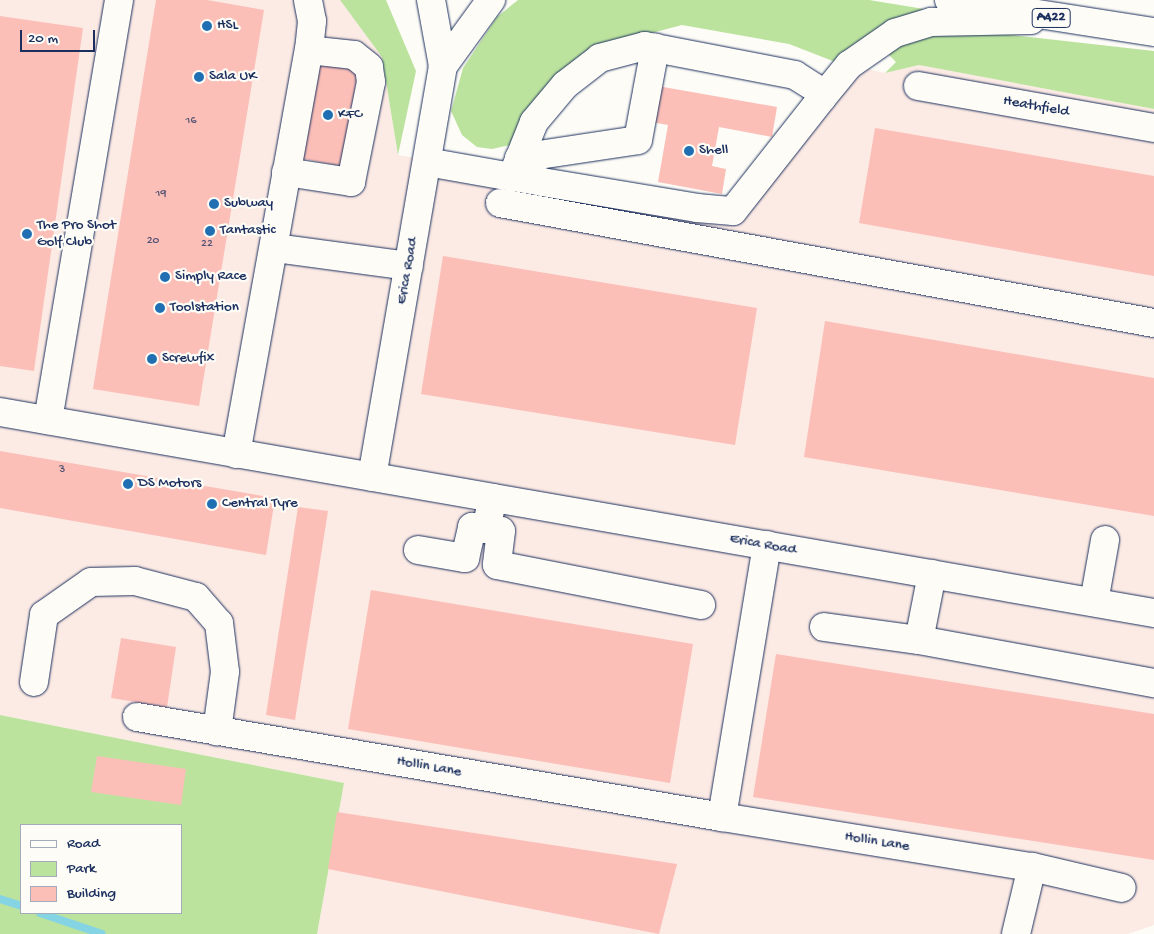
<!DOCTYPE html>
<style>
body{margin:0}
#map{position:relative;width:1154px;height:934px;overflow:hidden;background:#fdfcf7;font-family:"Gochi Hand",sans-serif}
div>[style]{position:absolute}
.built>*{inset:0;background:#fceae4}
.green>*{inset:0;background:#bce39e}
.stream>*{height:8px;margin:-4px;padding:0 4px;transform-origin:4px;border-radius:4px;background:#85d4e3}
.building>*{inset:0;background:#fbbfb8}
.roads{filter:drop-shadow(0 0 1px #1b2f5e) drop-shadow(0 0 1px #1b2f5e)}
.minor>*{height:28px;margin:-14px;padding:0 14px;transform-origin:14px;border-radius:14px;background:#fdfcf7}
.major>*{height:28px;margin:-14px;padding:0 14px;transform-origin:14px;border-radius:14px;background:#fdfcf7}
.dots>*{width:14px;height:14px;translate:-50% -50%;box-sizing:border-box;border:2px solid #fdfcf7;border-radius:50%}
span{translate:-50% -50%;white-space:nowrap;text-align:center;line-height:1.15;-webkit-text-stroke:4.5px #fdfcf7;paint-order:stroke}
.number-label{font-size:12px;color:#535374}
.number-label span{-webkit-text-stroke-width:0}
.shield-label span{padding:1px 4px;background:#fdfcf7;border:1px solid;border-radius:4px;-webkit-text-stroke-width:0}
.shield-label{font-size:14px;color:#1b2f5e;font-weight:700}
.poi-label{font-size:15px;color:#1b2f5e}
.left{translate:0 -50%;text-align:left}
.street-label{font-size:15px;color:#1b2f5e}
.legend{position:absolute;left:20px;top:824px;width:162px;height:90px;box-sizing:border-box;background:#fdfcf7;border:1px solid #a3aaba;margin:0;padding:6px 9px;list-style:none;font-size:15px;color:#1b2f5e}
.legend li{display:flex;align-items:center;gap:10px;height:25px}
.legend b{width:25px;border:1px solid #a3aaba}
.scale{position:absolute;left:20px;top:30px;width:75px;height:22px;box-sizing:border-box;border:2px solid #1b2f5e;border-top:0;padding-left:6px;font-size:15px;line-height:18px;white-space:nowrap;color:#1b2f5e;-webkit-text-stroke:4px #fdfcf7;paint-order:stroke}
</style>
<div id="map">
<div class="built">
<i style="clip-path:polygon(0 0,340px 0,382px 57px,398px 155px,733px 211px,849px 65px,885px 73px,919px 65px,1154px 109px,1154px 925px,1128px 934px,317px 934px,344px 783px,0 715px)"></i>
</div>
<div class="green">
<i style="clip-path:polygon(340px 0,386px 0,416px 71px,398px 155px,382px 57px)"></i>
<i style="clip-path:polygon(518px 0,869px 0,924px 9px,882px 27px,838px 63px,789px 44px,682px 25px,591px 49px,514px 144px,492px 149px,477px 147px,462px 135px,451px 111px,463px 68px,497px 17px)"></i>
<i style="clip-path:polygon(977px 31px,1154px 51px,1154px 109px,919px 65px,885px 73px,896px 62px,888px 54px,900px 45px,918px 37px)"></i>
<i style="clip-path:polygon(evenodd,0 715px,344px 783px,317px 934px,0 934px,0 715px,21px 825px,181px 825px,181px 913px,21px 913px,21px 825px)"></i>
</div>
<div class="stream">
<i style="left:0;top:899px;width:22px;rotate:18deg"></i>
<i style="left:40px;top:913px;width:65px;rotate:18.7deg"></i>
</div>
<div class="building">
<i style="clip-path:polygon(156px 0,207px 0,264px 10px,199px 406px,93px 389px)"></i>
<i style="clip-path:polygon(0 16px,83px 28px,34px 371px,0 366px)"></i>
<i style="clip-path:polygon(316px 63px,358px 71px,341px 166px,299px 158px)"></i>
<i style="clip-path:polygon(652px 85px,777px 107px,772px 137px,719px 127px,712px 166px,726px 169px,722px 194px,658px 182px,668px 125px,646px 121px)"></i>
<i style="clip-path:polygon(875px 128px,1154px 176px,1154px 276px,859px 223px)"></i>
<i style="clip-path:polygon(443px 256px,757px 308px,735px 445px,421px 394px)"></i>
<i style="clip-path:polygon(825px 321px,1154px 378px,1154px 516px,804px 457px)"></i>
<i style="clip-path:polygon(0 451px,275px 498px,266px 555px,0 508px)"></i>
<i style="clip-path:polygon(298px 507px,328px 511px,295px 720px,266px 715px)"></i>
<i style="clip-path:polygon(371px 590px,693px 644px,670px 783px,348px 729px)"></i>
<i style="clip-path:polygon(121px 638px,176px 647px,167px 707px,111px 698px)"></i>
<i style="clip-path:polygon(776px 654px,1154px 714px,1154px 860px,753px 797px)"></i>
<i style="clip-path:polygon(97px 756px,186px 769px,181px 805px,91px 792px)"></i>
<i style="clip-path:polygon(337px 812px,677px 864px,659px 934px,328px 869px)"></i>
</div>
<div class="roads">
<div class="minor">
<i style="left:443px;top:66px;width:82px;rotate:-54deg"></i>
<i style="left:918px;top:86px;width:240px;rotate:10.1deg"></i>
<i style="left:822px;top:98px;width:43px;rotate:-50.7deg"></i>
<i style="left:849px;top:65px;width:56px;rotate:-34.8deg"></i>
<i style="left:895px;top:33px;width:38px;rotate:-17deg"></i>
<i style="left:931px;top:22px;width:100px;rotate:-1.1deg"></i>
<i style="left:519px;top:158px;width:120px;rotate:-8.6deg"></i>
<i style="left:638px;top:140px;width:94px;rotate:-79.5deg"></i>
<i style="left:427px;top:162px;width:86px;rotate:10deg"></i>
<i style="left:512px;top:177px;width:30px;rotate:9deg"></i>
<i style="left:542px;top:182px;width:157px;rotate:9.5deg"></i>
<i style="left:697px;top:208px;width:36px;rotate:5deg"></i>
<i style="left:733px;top:211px;width:144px;rotate:-51.8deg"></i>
<i style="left:822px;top:98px;width:10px;rotate:-119deg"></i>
<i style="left:817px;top:89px;width:26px;rotate:-148deg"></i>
<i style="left:795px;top:75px;width:153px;rotate:-169.1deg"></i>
<i style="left:645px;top:46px;width:47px;rotate:165.1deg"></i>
<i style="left:600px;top:58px;width:44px;rotate:142.4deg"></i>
<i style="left:565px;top:85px;width:48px;rotate:130deg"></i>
<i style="left:534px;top:122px;width:59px;rotate:111.8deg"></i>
<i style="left:286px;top:172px;width:66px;rotate:8.7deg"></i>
<i style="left:351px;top:182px;width:102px;rotate:-78.7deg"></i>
<i style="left:371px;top:82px;width:15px;rotate:-98deg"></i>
<i style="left:369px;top:67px;width:19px;rotate:-141deg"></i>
<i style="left:354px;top:55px;width:45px;rotate:-173.7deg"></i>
<i style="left:500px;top:203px;width:665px;rotate:10.4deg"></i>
<i style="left:275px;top:248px;width:135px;rotate:7.7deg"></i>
<i style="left:0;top:412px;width:1171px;rotate:9.88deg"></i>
<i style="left:48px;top:420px;width:426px;rotate:-80.4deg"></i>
<i style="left:236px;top:454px;width:411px;rotate:-79.8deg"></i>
<i style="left:309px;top:50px;width:29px;rotate:-84deg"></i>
<i style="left:312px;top:21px;width:21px;rotate:-101deg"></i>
<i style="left:372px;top:477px;width:417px;rotate:-80.2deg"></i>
<i style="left:443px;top:66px;width:67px;rotate:-100.3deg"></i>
<i style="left:493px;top:498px;width:32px;rotate:103deg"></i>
<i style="left:486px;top:529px;width:15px;rotate:8deg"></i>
<i style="left:501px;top:531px;width:34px;rotate:97deg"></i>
<i style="left:497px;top:565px;width:208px;rotate:11.1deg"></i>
<i style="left:767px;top:545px;width:276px;rotate:99.4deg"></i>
<i style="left:722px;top:817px;width:314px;rotate:9.2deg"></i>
<i style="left:1032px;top:867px;width:92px;rotate:13.1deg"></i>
<i style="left:418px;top:550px;width:48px;rotate:9.7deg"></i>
<i style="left:465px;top:558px;width:32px;rotate:-77deg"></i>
<i style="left:472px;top:527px;width:14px;rotate:8deg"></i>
<i style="left:932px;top:574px;width:67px;rotate:101.1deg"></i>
<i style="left:919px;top:640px;width:239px;rotate:10.4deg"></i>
<i style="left:1094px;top:602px;width:63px;rotate:-79.9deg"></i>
<i style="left:824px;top:627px;width:96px;rotate:7.8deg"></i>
<i style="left:34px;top:682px;width:68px;rotate:-81.5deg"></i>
<i style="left:44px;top:615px;width:57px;rotate:-35.1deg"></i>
<i style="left:91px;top:582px;width:44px;rotate:-1.3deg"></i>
<i style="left:135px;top:581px;width:63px;rotate:14.7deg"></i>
<i style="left:196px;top:597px;width:35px;rotate:49deg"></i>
<i style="left:219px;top:623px;width:49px;rotate:83deg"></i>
<i style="left:225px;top:672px;width:60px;rotate:97.7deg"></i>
<i style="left:137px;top:717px;width:593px;rotate:9.7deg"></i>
<i style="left:1016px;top:934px;width:69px;rotate:-76.6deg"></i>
</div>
<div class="major">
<i style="left:949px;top:0;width:207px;rotate:8.9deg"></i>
</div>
</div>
<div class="dots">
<i style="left:207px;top:26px;background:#1f6fb2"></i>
<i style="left:199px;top:77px;background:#1f6fb2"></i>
<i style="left:328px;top:115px;background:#1f6fb2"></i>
<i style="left:689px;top:151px;background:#1f6fb2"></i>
<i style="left:214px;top:204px;background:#1f6fb2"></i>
<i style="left:210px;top:231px;background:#1f6fb2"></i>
<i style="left:27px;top:234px;background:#1f6fb2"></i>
<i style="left:165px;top:277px;background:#1f6fb2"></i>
<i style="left:160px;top:308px;background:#1f6fb2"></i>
<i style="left:152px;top:359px;background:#1f6fb2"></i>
<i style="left:128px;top:484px;background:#1f6fb2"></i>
<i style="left:212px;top:504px;background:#1f6fb2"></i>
</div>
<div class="number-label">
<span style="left:191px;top:122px">16</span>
<span style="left:161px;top:195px">19</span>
<span style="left:153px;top:242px">20</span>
<span style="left:207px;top:245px">22</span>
<span style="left:62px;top:471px">3</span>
</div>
<div class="shield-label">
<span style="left:1051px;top:18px">A422</span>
</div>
<div class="poi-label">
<span class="left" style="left:217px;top:26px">HSL</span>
<span class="left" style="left:209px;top:77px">Sala UK</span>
<span class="left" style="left:338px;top:115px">KFC</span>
<span class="left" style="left:699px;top:151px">Shell</span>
<span class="left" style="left:224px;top:204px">Subway</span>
<span class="left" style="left:37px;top:234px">The Pro Shot<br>Golf Club</span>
<span class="left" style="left:220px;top:231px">Tantastic</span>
<span class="left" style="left:175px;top:277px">Simply Race</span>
<span class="left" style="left:170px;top:308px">Toolstation</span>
<span class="left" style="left:162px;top:359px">Screwfix</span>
<span class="left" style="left:138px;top:484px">DS Motors</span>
<span class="left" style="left:222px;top:504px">Central Tyre</span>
</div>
<div class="street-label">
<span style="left:1036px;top:107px;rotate:10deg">Heathfield</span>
<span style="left:408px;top:271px;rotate:-80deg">Erica Road</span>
<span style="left:763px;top:545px;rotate:10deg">Erica Road</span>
<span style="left:429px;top:767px;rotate:10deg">Hollin Lane</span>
<span style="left:877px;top:842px;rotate:9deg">Hollin Lane</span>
</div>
<ul class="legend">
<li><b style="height:6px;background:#fdfcf7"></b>Road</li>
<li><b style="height:14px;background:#bce39e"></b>Park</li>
<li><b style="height:14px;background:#fbbfb8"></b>Building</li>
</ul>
<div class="scale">20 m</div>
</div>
